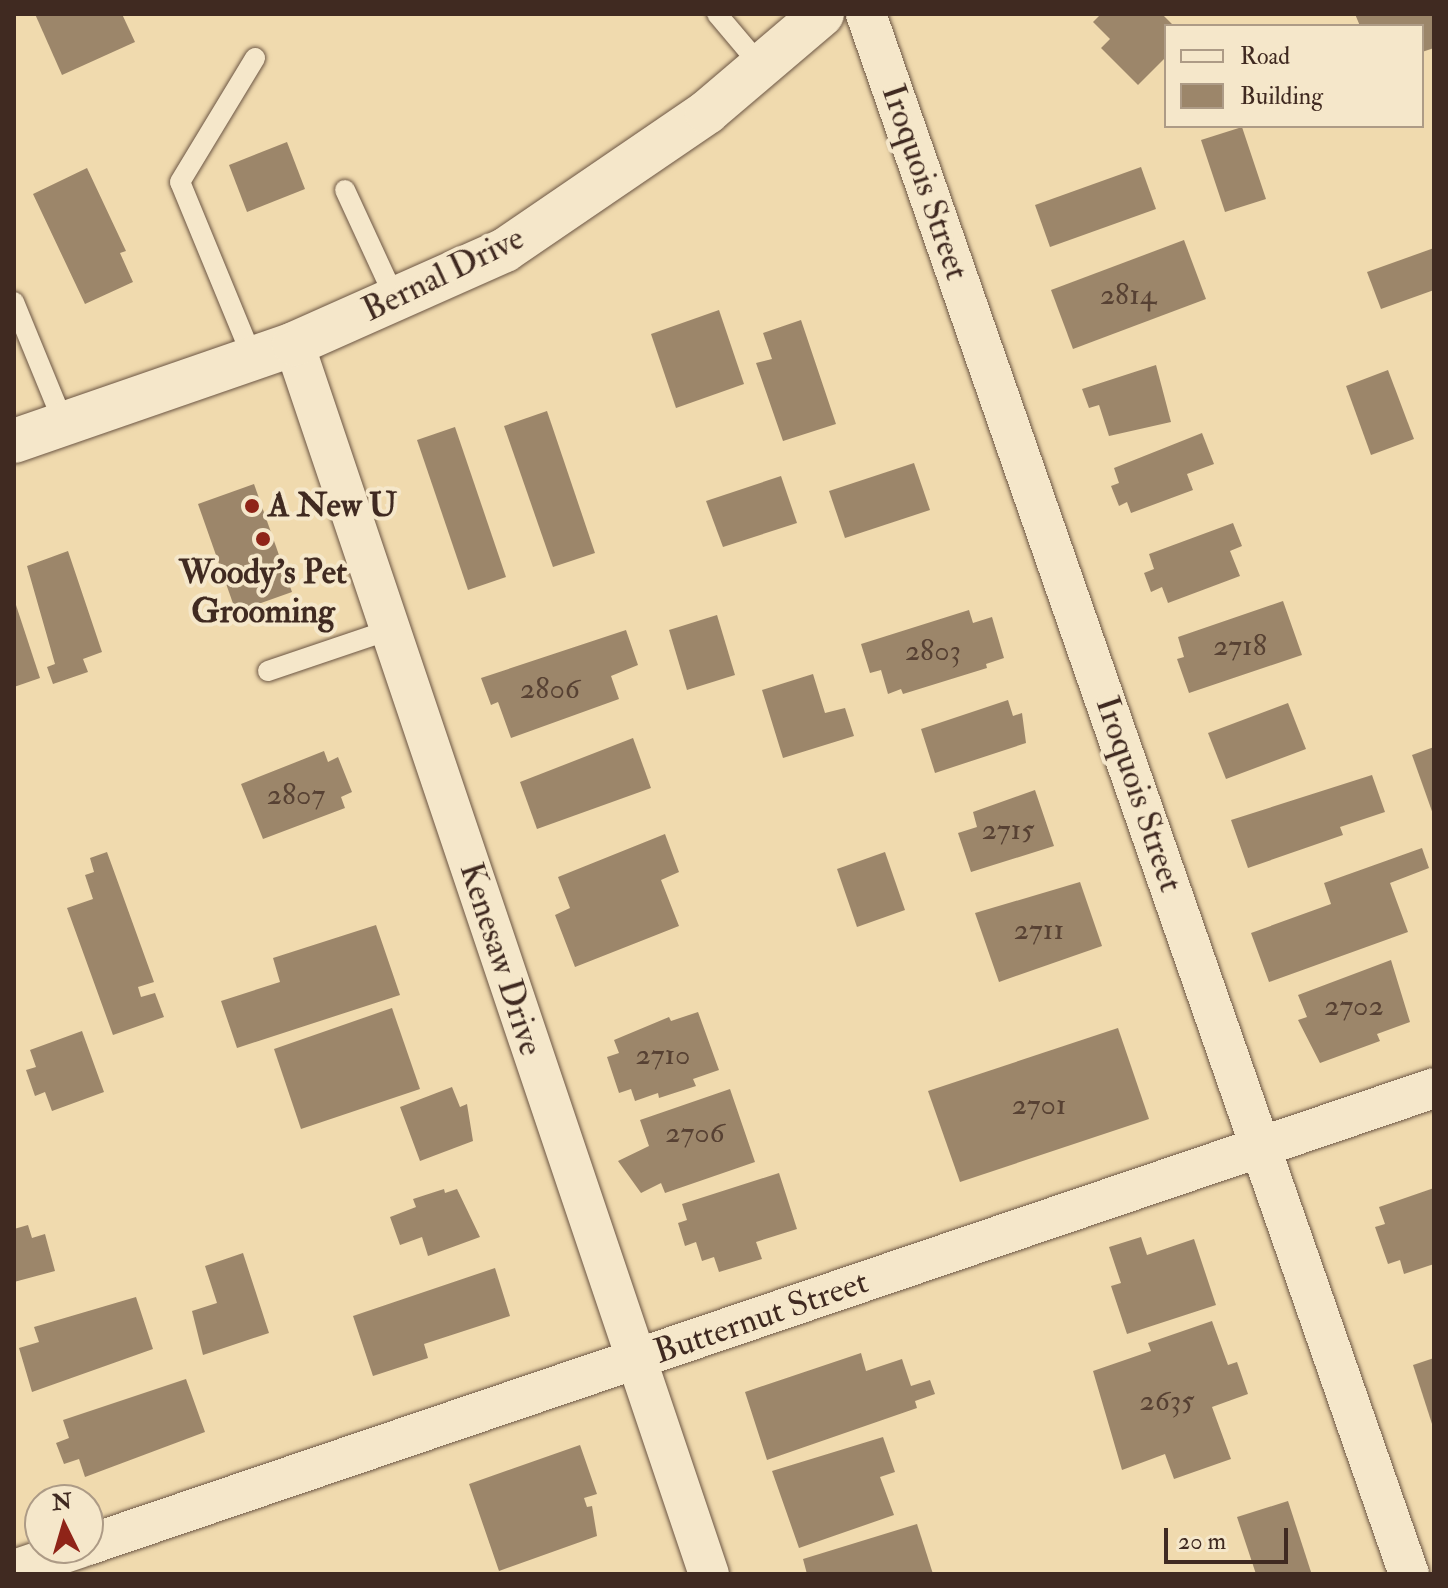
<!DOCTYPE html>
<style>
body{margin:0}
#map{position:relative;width:1448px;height:1588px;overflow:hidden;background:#f0daae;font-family:"IM FELL Double Pica",serif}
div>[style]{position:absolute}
.building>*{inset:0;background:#9c866a}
.roads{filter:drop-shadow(0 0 2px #6c5644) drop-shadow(0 0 2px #6c5644)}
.service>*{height:20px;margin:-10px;padding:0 10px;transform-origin:10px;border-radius:10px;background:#f5e7ca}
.minor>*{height:40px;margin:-20px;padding:0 20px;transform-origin:20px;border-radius:20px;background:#f5e7ca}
.tertiary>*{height:44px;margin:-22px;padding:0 22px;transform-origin:22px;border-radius:22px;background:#f5e7ca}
.dots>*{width:22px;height:22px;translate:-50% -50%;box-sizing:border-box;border:4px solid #f5e7ca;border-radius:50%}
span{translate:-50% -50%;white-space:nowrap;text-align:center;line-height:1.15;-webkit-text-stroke:8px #f5e7ca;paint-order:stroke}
.number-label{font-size:30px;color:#574133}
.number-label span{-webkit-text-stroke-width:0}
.street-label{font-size:34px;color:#402a21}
.poi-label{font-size:34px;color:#402a21;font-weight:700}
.left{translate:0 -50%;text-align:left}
.frame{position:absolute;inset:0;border:16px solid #402a21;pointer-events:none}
.legend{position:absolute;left:1164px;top:24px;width:260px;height:104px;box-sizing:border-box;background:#f5e7ca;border:2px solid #ad9b86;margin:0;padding:10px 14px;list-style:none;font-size:24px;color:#402a21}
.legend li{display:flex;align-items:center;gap:16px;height:40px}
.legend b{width:40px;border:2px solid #ad9b86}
.north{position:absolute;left:24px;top:1484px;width:80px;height:80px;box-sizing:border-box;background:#f5e7ca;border:2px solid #ad9b86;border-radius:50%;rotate:355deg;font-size:22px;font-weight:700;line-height:32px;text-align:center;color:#402a21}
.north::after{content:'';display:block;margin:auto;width:28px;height:36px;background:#8f2418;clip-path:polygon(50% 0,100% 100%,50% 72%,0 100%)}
.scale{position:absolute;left:1164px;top:1528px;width:124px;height:36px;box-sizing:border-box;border:4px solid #402a21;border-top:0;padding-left:10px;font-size:24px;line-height:28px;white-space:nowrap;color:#402a21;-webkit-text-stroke:6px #f5e7ca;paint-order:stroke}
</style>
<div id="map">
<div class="building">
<i style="clip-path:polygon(35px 14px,122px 14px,135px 42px,62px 75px)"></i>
<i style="clip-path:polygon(1101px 14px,1162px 14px,1174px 26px,1166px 26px,1166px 57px,1138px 85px,1101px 48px,1110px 39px,1093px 22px)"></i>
<i style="clip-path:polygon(1355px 14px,1434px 14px,1434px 48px,1422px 52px,1422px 26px,1360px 26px)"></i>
<i style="clip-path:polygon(1242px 127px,1266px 199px,1225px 212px,1201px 140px)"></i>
<i style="clip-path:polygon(287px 142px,305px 189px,247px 212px,229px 165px)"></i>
<i style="clip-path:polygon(1141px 167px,1156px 209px,1050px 247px,1035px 205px)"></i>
<i style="clip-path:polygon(87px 168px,126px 251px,120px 253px,133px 282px,85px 304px,33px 194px)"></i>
<i style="clip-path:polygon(1184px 240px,1206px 299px,1073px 349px,1051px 290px)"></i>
<i style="clip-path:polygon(1434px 248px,1434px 290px,1381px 309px,1367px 272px)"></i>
<i style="clip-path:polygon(719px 310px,744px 384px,676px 408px,651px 334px)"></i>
<i style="clip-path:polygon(801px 320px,836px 424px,783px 441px,756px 363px,772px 359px,763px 333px)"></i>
<i style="clip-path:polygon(1156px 365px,1171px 422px,1109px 436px,1099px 405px,1089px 408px,1082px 389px)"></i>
<i style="clip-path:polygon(1388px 370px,1414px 439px,1371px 455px,1346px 386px)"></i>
<i style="clip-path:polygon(547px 411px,595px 553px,553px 567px,504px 426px)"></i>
<i style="clip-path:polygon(455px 427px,506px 577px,468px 590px,417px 440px)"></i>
<i style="clip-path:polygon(1202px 433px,1214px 464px,1187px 474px,1193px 490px,1131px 513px,1127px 502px,1119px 506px,1111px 486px,1119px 483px,1114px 468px)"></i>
<i style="clip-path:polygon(914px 463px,930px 510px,845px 538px,829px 491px)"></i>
<i style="clip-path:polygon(781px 476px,797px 523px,723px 547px,706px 501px)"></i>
<i style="clip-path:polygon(254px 484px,292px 592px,236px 612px,198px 504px)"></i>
<i style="clip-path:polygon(1233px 523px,1242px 546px,1230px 551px,1240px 576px,1168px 603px,1162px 587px,1151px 592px,1144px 573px,1154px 569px,1149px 554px)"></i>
<i style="clip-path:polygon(68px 551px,102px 652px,83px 659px,88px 672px,53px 684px,47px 667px,55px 664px,27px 566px)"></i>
<i style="clip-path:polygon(14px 599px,40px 678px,14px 687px)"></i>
<i style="clip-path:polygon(1283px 601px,1302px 655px,1189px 693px,1177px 659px,1184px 657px,1178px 637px)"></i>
<i style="clip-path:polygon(969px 610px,973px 623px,992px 617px,1004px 658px,986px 664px,987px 668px,903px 694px,901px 689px,888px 694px,881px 670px,870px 673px,861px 644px)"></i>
<i style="clip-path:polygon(717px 615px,735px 675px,687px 690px,669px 630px)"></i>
<i style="clip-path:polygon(626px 630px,638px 665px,611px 676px,619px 699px,511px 738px,498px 702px,491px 705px,481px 678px)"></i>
<i style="clip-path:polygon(813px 674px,825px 713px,845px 708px,854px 736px,783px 758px,762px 690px)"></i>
<i style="clip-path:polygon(1008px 700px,1013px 716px,1022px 713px,1026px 743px,935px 773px,921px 729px)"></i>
<i style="clip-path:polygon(1288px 703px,1306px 749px,1226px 779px,1208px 733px)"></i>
<i style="clip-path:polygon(633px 738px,651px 788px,537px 829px,520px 782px)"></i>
<i style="clip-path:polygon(1434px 747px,1434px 817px,1412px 755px)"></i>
<i style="clip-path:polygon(324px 751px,328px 762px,338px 757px,352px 792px,341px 797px,345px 808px,263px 839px,241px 784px)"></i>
<i style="clip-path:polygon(1372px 775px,1385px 812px,1340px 827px,1343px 835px,1248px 868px,1231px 820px)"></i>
<i style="clip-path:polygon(1035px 790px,1054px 846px,971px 872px,958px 833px,977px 827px,973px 812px)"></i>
<i style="clip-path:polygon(665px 834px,679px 872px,661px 880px,679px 926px,575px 967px,555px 915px,570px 908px,558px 877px)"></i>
<i style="clip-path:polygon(1422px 848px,1429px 868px,1390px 883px,1408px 932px,1269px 982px,1251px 933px,1331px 904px,1324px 883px)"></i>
<i style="clip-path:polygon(107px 852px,154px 982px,138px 987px,141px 997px,155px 993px,164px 1017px,113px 1035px,67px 908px,93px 899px,85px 875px,94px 872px,90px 858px)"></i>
<i style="clip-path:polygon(885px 852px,905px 910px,857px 927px,837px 869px)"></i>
<i style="clip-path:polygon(1080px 882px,1102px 946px,999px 982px,975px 913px)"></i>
<i style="clip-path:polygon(376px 925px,400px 995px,237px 1048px,221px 1001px,280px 982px,273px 958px)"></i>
<i style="clip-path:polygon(1391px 960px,1410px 1022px,1377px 1034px,1380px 1041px,1320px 1063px,1298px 1020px,1307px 1017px,1298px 995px)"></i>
<i style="clip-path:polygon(392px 1008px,420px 1089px,301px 1129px,274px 1049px)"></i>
<i style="clip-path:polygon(698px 1012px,719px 1070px,693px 1079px,696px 1086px,659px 1098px,658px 1093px,635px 1101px,631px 1089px,619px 1093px,607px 1057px,619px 1053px,614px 1040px,669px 1017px,671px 1021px)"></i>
<i style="clip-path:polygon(1118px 1028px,1149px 1119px,960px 1182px,928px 1091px)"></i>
<i style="clip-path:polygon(82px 1031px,104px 1092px,52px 1111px,45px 1092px,35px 1096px,26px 1070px,36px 1067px,30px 1050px)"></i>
<i style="clip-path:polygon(452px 1087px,460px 1107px,467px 1104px,473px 1141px,420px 1161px,400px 1107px)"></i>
<i style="clip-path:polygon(730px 1089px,755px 1162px,665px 1193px,661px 1183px,641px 1193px,618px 1161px,649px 1146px,640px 1120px)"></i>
<i style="clip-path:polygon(779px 1173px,797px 1229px,756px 1242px,762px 1259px,719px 1272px,714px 1257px,702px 1261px,696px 1242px,685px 1246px,678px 1223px,687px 1220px,682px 1204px)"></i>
<i style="clip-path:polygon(1434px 1188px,1434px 1264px,1404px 1274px,1400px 1260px,1388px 1264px,1375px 1227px,1385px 1224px,1379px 1207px)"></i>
<i style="clip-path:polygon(444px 1189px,445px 1193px,457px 1189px,480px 1237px,428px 1256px,422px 1237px,400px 1245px,390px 1217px,416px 1207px,413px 1199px)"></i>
<i style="clip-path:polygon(28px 1225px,32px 1238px,45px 1234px,55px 1271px,14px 1282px,14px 1229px)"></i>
<i style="clip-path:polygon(1141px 1237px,1147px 1255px,1194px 1239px,1216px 1305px,1127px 1334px,1111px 1286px,1121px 1283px,1109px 1247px)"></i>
<i style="clip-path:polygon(243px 1253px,269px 1333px,203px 1355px,192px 1311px,217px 1303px,205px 1266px)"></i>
<i style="clip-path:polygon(495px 1268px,510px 1316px,424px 1344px,428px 1358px,373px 1376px,353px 1316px)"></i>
<i style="clip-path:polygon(136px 1297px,153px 1349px,32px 1392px,19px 1348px,39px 1342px,34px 1327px)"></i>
<i style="clip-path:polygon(1212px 1321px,1228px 1365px,1237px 1362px,1248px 1394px,1212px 1407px,1231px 1459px,1174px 1479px,1165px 1454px,1122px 1470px,1093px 1371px,1151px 1351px,1148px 1343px)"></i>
<i style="clip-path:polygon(861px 1353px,866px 1371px,902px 1359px,911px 1386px,930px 1380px,935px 1394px,915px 1401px,917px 1408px,767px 1460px,745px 1392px)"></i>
<i style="clip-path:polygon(1434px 1358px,1434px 1427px,1433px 1427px,1413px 1365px)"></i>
<i style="clip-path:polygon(186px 1379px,205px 1432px,85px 1477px,79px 1459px,64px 1464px,56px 1443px,69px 1438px,63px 1420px)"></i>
<i style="clip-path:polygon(883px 1437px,895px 1472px,880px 1477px,894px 1515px,799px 1548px,772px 1471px)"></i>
<i style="clip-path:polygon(580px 1445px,597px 1494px,584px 1498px,587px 1507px,592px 1506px,597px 1536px,499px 1571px,469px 1484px)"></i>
<i style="clip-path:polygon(1288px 1501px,1311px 1572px,1256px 1574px,1237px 1517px)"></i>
<i style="clip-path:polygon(917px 1524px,933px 1574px,807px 1574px,803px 1559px)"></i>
</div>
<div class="roads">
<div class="service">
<i style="left:717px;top:14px;width:68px;rotate:49.8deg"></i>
<i style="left:345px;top:190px;width:119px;rotate:65.2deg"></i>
<i style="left:14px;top:302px;width:132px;rotate:67.7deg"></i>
<i style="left:253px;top:359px;width:191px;rotate:-112.4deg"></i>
<i style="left:180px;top:182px;width:145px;rotate:-58.8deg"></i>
<i style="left:268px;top:671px;width:131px;rotate:-18.7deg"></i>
</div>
<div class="minor">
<i style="left:866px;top:14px;width:1652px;rotate:70.81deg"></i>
<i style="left:294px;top:344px;width:1298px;rotate:71.36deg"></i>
<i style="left:88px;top:1545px;width:1421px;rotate:-18.75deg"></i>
<i style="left:14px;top:1570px;width:69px;rotate:-18.7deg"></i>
</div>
<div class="tertiary">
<i style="left:14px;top:441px;width:296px;rotate:-19.1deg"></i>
<i style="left:294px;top:344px;width:231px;rotate:-24deg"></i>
<i style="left:505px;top:250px;width:245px;rotate:-34.3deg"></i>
<i style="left:707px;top:112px;width:151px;rotate:-40.4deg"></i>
</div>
</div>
<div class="dots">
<i style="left:252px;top:506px;background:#8f2418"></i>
<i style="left:263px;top:539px;background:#8f2418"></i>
</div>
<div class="number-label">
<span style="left:1128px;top:295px">2814</span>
<span style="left:1240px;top:646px">2718</span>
<span style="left:933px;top:651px">2803</span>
<span style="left:550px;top:689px">2806</span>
<span style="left:296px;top:795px">2807</span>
<span style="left:1008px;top:830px">2715</span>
<span style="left:1039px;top:930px">2711</span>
<span style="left:1354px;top:1006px">2702</span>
<span style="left:663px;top:1055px">2710</span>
<span style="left:1039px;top:1105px">2701</span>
<span style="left:695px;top:1133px">2706</span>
<span style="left:1167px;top:1401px">2635</span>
</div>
<div class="street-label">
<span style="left:925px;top:182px;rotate:71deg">Iroquois Street</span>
<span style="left:443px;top:274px;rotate:-26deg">Bernal Drive</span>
<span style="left:1139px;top:794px;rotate:71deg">Iroquois Street</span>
<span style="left:501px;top:959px;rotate:72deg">Kenesaw Drive</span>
<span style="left:761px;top:1317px;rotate:-19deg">Butternut Street</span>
</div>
<div class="poi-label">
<span class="left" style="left:268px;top:506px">A New U</span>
<span style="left:263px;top:592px">Woody's Pet<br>Grooming</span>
</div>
<div class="frame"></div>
<ul class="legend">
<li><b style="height:10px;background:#f5e7ca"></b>Road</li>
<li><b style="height:22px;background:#9c866a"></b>Building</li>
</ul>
<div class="north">N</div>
<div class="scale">20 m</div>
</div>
